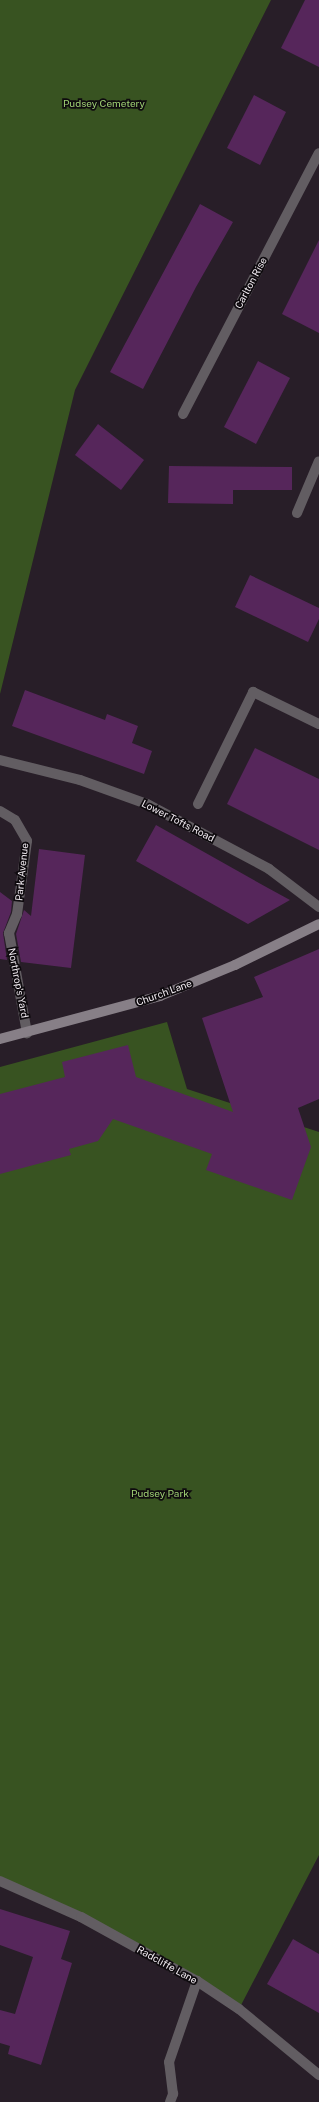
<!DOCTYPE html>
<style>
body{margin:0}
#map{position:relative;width:319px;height:2102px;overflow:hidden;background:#281e28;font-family:"Public Sans",sans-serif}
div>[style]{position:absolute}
.green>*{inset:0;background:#385321}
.building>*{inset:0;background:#56265b}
.lane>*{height:10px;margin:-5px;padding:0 5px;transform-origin:5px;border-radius:5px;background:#625d62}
.street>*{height:10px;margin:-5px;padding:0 5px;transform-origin:5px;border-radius:5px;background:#625d62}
.secondary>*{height:10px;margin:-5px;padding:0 5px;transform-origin:5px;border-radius:5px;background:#877f87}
span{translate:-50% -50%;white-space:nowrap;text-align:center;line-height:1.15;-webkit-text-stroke:3.5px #0e0a0e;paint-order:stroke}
.park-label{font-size:10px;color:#9fd174}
.street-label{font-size:10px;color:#f1ebf1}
</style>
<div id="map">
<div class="green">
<i style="clip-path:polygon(0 0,271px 0,75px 390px,0 694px)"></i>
<i style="clip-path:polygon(167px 1022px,187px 1089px,319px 1132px,319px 1855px,239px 2009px,197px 1981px,0 1881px,0 1067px)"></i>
</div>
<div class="building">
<i style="clip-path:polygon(305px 0,319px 0,319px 67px,281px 48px)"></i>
<i style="clip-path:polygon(254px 95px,286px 112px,260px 165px,227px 148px)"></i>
<i style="clip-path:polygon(200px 204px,233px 222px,196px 287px,143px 389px,110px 372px)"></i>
<i style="clip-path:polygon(319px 240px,319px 333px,282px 314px)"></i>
<i style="clip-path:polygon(258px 361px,290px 378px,256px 444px,224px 427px)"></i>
<i style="clip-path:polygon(98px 424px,144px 460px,121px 490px,75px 455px)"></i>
<i style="clip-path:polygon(169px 466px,292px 467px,292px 490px,233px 490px,233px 504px,168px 503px)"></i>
<i style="clip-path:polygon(250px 575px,319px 608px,319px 619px,308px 642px,235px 607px)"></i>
<i style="clip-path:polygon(25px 690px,105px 720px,107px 714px,138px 726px,132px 743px,152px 751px,144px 774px,12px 726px)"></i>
<i style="clip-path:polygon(255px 748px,319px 779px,319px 850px,227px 804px)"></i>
<i style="clip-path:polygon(156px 825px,268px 888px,290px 900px,248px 924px,136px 861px)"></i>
<i style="clip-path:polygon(39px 849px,85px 855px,71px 968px,21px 962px,16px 934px,24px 910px,31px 916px)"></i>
<i style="clip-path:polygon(0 892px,12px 901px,11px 912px,3px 933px,7px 960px,0 959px)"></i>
<i style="clip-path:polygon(319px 949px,319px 1099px,298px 1108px,311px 1147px,292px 1200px,206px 1170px,212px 1154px,113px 1119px,98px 1141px,69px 1149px,71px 1155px,0 1174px,0 1094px,65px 1077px,62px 1062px,128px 1045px,136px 1077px,233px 1112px,202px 1018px,263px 997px,254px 977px)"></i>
<i style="clip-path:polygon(0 1909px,70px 1931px,61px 1959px,72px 1963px,41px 2065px,8px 2054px,10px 2046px,0 2043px,0 2010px,15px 2014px,33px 1957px,0 1945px)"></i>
<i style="clip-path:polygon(293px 1939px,319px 1954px,319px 2013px,267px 1984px)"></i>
</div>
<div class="lane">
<i style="left:198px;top:804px;width:125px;rotate:-63.8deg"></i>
<i style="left:253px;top:692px;width:73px;rotate:25.9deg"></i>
</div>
<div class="street">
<i style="left:183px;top:414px;width:294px;rotate:-62.5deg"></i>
<i style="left:297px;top:513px;width:56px;rotate:-67.1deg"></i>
<i style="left:0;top:760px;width:82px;rotate:14deg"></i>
<i style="left:80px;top:780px;width:71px;rotate:19.7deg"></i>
<i style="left:147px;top:804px;width:138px;rotate:28deg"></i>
<i style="left:269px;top:869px;width:63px;rotate:37.2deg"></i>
<i style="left:0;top:811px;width:17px;rotate:31deg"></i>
<i style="left:15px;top:820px;width:24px;rotate:60deg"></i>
<i style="left:27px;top:841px;width:74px;rotate:97.8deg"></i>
<i style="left:17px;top:914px;width:21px;rotate:113deg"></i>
<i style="left:9px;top:933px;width:102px;rotate:79.8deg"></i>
<i style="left:0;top:1881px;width:89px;rotate:24deg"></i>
<i style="left:81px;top:1917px;width:132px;rotate:28.9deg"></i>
<i style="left:197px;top:1981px;width:50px;rotate:33.7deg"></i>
<i style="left:239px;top:2009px;width:104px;rotate:39.5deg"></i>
<i style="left:170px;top:2102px;width:9px;rotate:-69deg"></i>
<i style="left:173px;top:2094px;width:32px;rotate:-97deg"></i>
<i style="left:169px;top:2062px;width:86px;rotate:-70.9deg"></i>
</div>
<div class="secondary">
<i style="left:0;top:1039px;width:166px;rotate:-15deg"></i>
<i style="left:160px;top:996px;width:81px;rotate:-22.5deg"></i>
<i style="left:235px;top:965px;width:93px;rotate:-26deg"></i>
</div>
<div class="park-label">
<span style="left:104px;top:104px">Pudsey Cemetery</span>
<span style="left:160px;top:1494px">Pudsey Park</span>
</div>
<div class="street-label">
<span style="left:251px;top:283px;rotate:-62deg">Carlton Rise</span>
<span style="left:178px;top:821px;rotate:27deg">Lower Tofts Road</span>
<span style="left:22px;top:872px;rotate:-84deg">Park Avenue</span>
<span style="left:18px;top:983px;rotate:79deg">Northrop's Yard</span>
<span style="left:164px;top:993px;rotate:-20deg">Church Lane</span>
<span style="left:167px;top:1965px;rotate:29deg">Radcliffe Lane</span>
</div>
</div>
